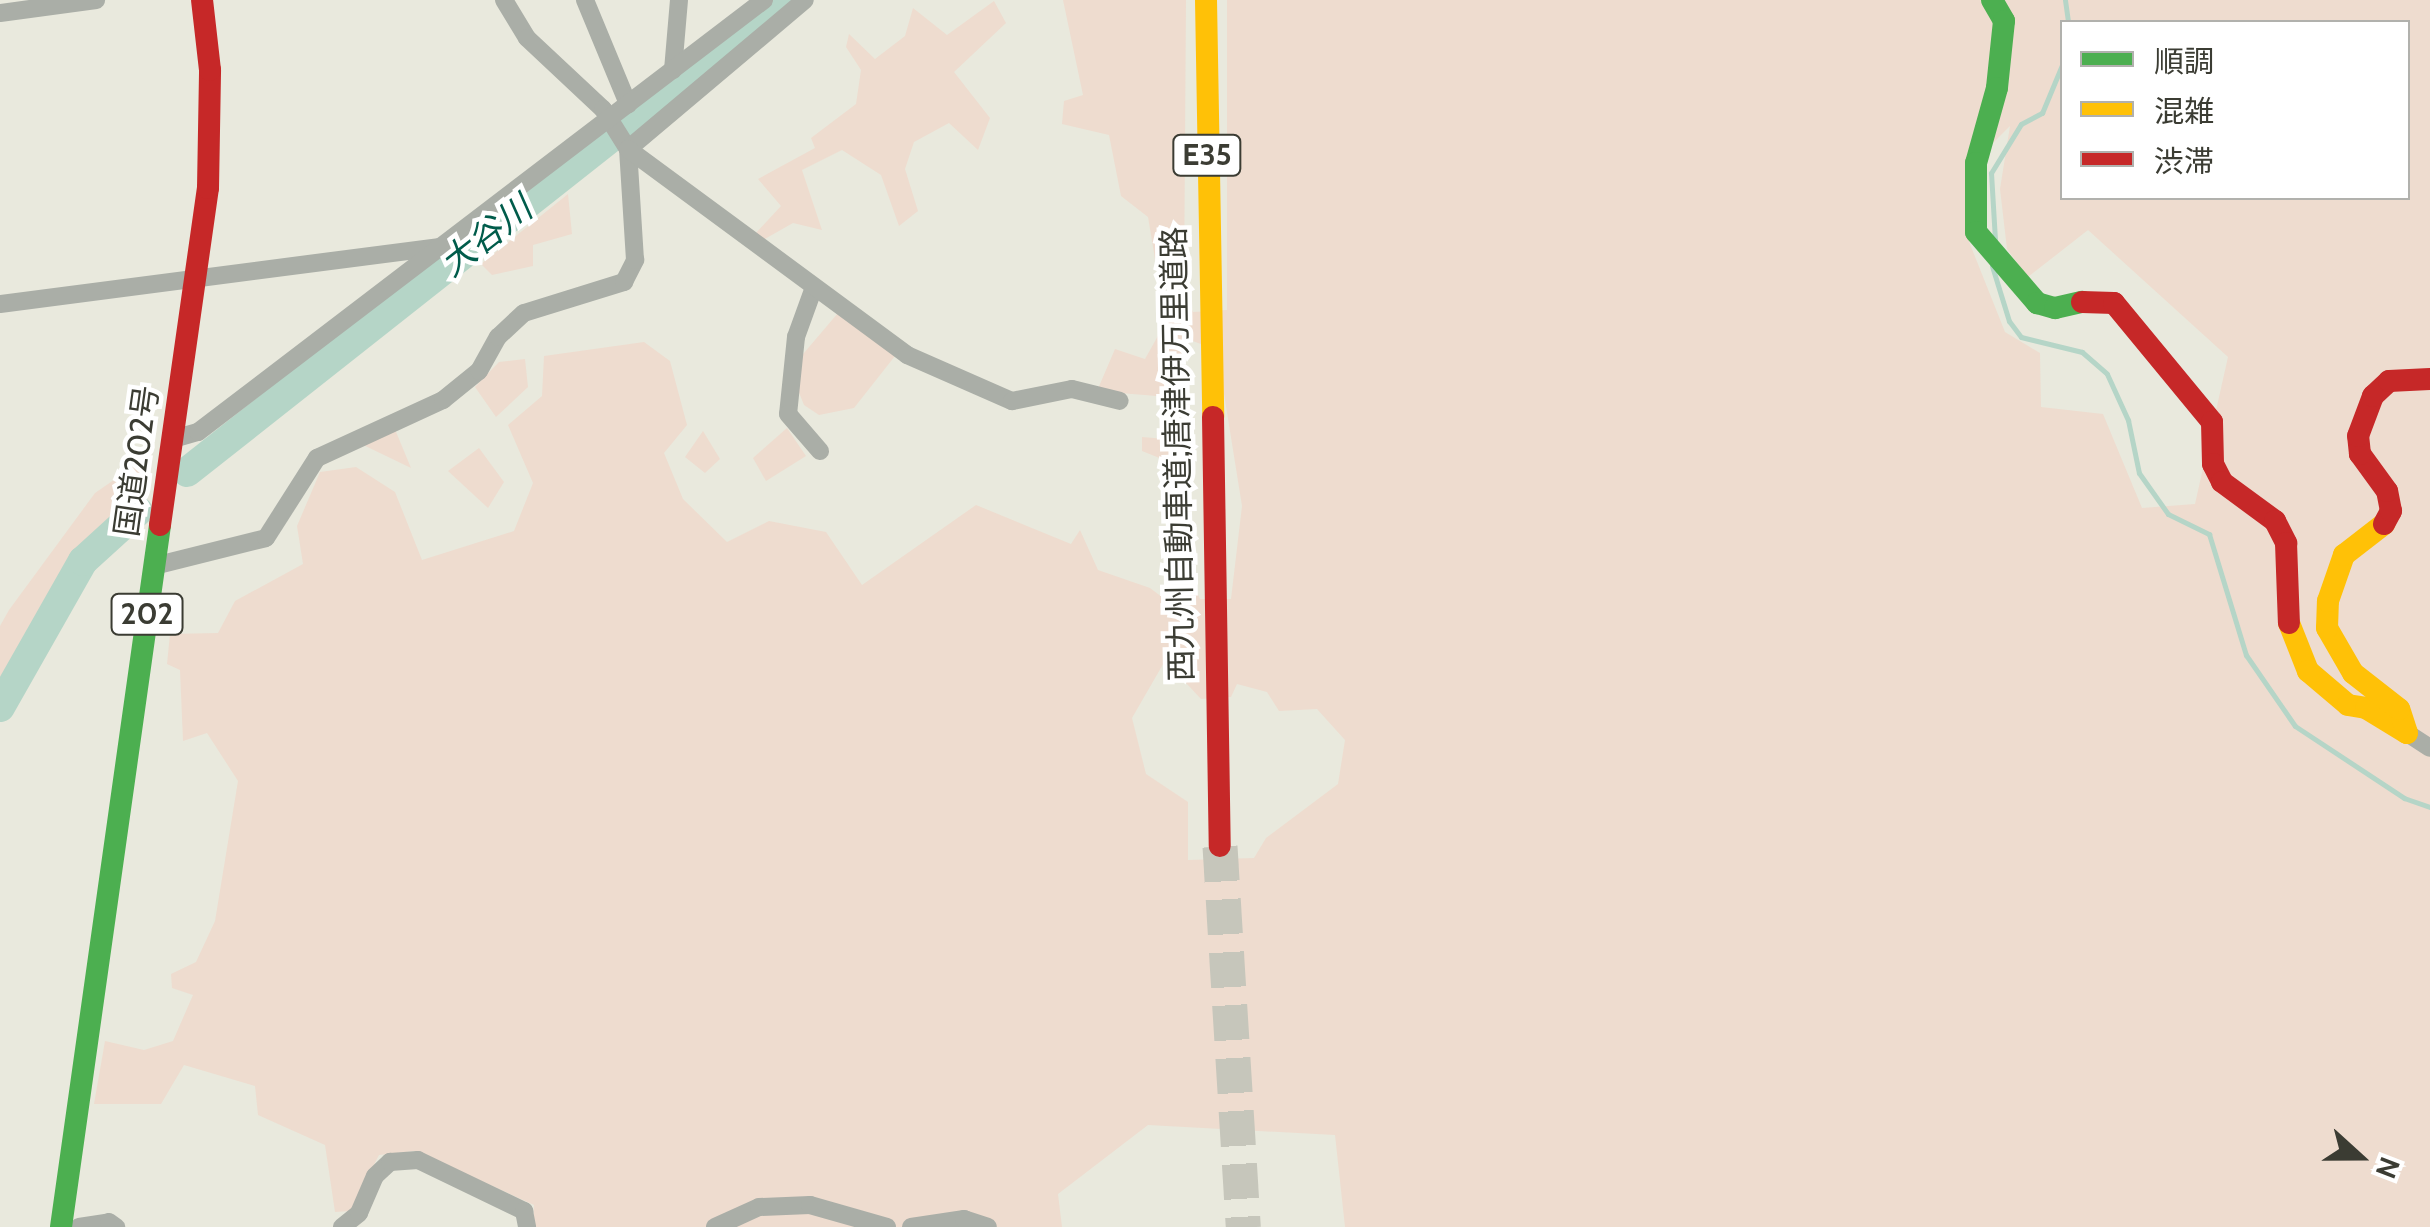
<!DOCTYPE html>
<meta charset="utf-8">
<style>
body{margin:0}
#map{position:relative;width:2430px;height:1227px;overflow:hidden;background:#e9e9dd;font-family:Cabin,"Noto Sans JP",sans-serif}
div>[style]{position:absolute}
.green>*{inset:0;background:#eedccf}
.stream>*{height:5px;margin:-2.5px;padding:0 2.5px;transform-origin:2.5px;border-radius:2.5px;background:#b5d5c7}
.river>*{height:30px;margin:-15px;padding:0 15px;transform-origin:15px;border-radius:15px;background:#b5d5c7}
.highway-tunnel>*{height:35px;margin-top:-17.5px;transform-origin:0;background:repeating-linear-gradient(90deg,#c6c6bb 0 35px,transparent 0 53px)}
.street>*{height:18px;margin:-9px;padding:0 9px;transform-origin:9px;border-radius:9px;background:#aaaea7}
.fast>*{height:22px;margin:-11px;padding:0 11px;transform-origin:11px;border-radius:11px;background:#4caf50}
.slow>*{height:22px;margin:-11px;padding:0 11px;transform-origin:11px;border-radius:11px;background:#ffc107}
.jam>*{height:22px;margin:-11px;padding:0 11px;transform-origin:11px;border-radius:11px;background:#c62828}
span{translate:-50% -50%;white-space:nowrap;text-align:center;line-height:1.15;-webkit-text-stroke:9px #fff;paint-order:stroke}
.shield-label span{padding:2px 8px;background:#fff;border:2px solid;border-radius:8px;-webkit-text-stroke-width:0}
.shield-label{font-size:30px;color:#3b3c33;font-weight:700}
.street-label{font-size:32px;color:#3b3c33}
.water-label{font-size:35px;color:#005c4b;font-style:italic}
.legend{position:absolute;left:2060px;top:20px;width:350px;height:180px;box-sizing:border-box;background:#fff;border:2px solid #b1b1ad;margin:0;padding:12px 18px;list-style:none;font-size:30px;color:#3b3c33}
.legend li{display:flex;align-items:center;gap:20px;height:50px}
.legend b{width:50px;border:2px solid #b1b1ad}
.north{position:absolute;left:2310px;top:1107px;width:100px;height:100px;-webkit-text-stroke:8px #fff;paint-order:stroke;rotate:111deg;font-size:28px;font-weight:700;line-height:40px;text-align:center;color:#3b3c33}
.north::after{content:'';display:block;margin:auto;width:35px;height:45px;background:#3b3c33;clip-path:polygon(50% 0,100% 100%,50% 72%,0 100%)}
</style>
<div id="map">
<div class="green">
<i style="clip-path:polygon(evenodd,1063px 0,1186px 0,1184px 291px,1193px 312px,1227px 310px,1227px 0,2430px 0,2430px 1227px,1345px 1227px,1335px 1135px,1148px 1125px,1058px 1194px,1062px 1227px,533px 1227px,534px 1205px,415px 1151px,379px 1155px,350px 1211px,335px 1212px,325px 1145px,258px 1115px,255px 1086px,184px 1065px,161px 1104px,94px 1104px,105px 1041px,144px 1050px,173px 1041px,193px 995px,172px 988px,171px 974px,196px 962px,215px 921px,238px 781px,207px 733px,183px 741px,180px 670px,167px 664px,170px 634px,218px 633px,235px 601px,303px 564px,297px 526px,320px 472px,356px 467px,395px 492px,422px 560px,514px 531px,533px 483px,508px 425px,542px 396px,544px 356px,644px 342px,670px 361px,687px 425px,664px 453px,683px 499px,727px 542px,769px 521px,826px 532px,862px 585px,976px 505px,1071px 544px,1080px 530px,1098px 570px,1150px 588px,1170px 603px,1191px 579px,1166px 565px,1167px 461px,1142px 451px,1142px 437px,1190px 441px,1191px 579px,1200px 599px,1231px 599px,1242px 506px,1217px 350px,1190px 340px,1168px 397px,1097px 391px,1115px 349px,1145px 359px,1183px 291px,1158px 277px,1148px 217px,1121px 196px,1109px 135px,1062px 124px,1064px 101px,1083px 95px,1063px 0,2062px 22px,2408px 22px,2408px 198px,2062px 198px,2062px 22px,1063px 0,2010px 126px,2000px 189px,2007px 249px,2028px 277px,2088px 230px,2228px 357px,2195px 504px,2142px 508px,2103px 414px,2041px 407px,2040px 353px,2005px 332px,1968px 239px,1968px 168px,2010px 126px,1063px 0,1173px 647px,1171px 667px,1201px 699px,1231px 697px,1237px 684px,1267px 692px,1279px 711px,1317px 709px,1345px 740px,1338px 784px,1266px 838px,1254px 858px,1188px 860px,1188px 802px,1146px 774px,1132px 718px,1173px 647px)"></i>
<i style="clip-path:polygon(994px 1px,1006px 23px,954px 72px,990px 118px,978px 150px,949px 123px,914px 142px,905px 169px,918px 211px,899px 226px,881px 175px,842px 150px,802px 170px,822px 230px,793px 223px,763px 240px,755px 234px,781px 206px,758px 179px,815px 148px,811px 138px,856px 104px,861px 70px,846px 47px,849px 34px,875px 59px,905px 36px,913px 8px,947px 35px)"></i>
<i style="clip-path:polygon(568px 194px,572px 234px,533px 245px,533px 266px,492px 275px,481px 264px)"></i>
<i style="clip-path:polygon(838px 313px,895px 356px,854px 408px,819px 415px,804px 405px,796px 385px,798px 360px)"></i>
<i style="clip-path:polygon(525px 359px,528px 387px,496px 417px,475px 387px,499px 362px)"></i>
<i style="clip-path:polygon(394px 427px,411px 468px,355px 441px)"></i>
<i style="clip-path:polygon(787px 428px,806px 456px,766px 481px,753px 458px)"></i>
<i style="clip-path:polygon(703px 431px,720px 459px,705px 473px,685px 457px)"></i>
<i style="clip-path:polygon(479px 448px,504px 482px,488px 508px,448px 471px)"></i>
<i style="clip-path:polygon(150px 455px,138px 496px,73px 555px,0 687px,0 626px,9px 610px,95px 493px)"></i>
</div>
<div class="stream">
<i style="left:2065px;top:0;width:22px;rotate:82deg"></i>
<i style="left:1995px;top:240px;width:67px;rotate:-93.4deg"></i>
<i style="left:1991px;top:173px;width:57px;rotate:-58.5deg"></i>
<i style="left:2021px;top:124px;width:24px;rotate:-28deg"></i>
<i style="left:2042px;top:113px;width:52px;rotate:-67.4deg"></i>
<i style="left:1992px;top:266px;width:58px;rotate:72.8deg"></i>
<i style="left:2009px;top:321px;width:20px;rotate:53deg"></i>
<i style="left:2021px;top:337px;width:63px;rotate:13.8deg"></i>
<i style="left:2082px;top:352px;width:33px;rotate:41deg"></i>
<i style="left:2107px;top:374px;width:51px;rotate:65.5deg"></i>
<i style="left:2128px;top:420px;width:54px;rotate:78.3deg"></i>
<i style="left:2139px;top:473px;width:50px;rotate:54.7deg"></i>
<i style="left:2168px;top:514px;width:46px;rotate:26deg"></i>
<i style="left:2209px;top:534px;width:127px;rotate:73deg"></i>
<i style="left:2246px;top:655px;width:86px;rotate:55.4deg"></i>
<i style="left:2295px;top:726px;width:131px;rotate:33.4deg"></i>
<i style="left:2404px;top:798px;width:28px;rotate:19deg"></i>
</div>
<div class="river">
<i style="left:187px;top:472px;width:762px;rotate:-38.28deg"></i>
<i style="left:0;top:707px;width:168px;rotate:-60.4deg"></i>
<i style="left:83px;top:561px;width:74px;rotate:-42.3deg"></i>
</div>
<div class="highway-tunnel">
<i style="left:1220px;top:846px;width:382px;rotate:86.5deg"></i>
</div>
<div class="street">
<i style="left:504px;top:0;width:44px;rotate:58.8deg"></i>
<i style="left:527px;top:38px;width:104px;rotate:43.1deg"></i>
<i style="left:603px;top:109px;width:47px;rotate:58deg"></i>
<i style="left:628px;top:149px;width:231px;rotate:-40.1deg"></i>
<i style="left:585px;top:0;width:113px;rotate:67.5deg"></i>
<i style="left:0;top:13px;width:97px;rotate:-7.7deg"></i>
<i style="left:673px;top:70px;width:70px;rotate:-85.1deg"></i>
<i style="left:813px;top:290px;width:50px;rotate:109.9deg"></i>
<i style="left:796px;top:337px;width:77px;rotate:95.9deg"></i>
<i style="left:788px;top:414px;width:49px;rotate:49.1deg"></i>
<i style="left:0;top:304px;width:440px;rotate:-7.4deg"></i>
<i style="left:173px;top:439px;width:26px;rotate:-16deg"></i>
<i style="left:198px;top:432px;width:712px;rotate:-37.35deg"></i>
<i style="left:154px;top:566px;width:115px;rotate:-14deg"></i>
<i style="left:266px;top:538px;width:95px;rotate:-57.5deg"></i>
<i style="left:317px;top:458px;width:139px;rotate:-24.7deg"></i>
<i style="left:443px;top:400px;width:46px;rotate:-38.9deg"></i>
<i style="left:479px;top:371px;width:39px;rotate:-61deg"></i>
<i style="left:498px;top:337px;width:35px;rotate:-43deg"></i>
<i style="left:524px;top:313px;width:105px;rotate:-17.2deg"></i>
<i style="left:624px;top:282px;width:25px;rotate:-63deg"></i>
<i style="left:635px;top:260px;width:111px;rotate:-93.6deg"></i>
<i style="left:628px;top:149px;width:347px;rotate:36.4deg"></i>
<i style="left:907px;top:355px;width:115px;rotate:23.7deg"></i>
<i style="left:1012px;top:401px;width:61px;rotate:-11.3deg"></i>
<i style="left:1072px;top:389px;width:49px;rotate:14deg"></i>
<i style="left:2407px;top:733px;width:27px;rotate:33deg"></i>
<i style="left:79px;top:1227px;width:30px;rotate:-9deg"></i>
<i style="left:109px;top:1222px;width:9px;rotate:36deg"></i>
<i style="left:342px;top:1227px;width:22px;rotate:-39deg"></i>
<i style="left:359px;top:1213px;width:40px;rotate:-66.6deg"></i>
<i style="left:375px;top:1176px;width:21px;rotate:-43deg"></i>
<i style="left:390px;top:1162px;width:28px;rotate:-4deg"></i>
<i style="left:418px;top:1160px;width:118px;rotate:25.7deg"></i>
<i style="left:524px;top:1211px;width:16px;rotate:79deg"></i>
<i style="left:715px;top:1227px;width:48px;rotate:-24.4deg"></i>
<i style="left:759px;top:1207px;width:51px;rotate:-2.2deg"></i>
<i style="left:810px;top:1205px;width:80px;rotate:15.9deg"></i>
<i style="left:911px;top:1227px;width:54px;rotate:-8.6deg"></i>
<i style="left:964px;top:1219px;width:25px;rotate:18deg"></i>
</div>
<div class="fast">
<i style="left:1992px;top:0;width:24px;rotate:60deg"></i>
<i style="left:2004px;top:21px;width:67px;rotate:96deg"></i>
<i style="left:1997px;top:88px;width:78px;rotate:105.6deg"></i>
<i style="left:1976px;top:163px;width:69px;rotate:90deg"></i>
<i style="left:1976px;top:232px;width:94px;rotate:49.3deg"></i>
<i style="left:2037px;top:303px;width:19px;rotate:16deg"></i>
<i style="left:2055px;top:308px;width:28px;rotate:-13deg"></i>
<i style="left:61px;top:1227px;width:709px;rotate:-81.97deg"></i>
</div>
<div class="slow">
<i style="left:1206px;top:0;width:417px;rotate:89deg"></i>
<i style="left:2289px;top:623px;width:52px;rotate:68.4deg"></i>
<i style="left:2308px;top:671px;width:52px;rotate:40.4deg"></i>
<i style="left:2348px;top:705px;width:18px;rotate:9deg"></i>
<i style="left:2366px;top:708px;width:48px;rotate:31.4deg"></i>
<i style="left:2407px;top:733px;width:25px;rotate:-108deg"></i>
<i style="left:2399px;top:709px;width:58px;rotate:-142deg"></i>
<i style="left:2353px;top:673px;width:52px;rotate:-120deg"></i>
<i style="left:2327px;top:628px;width:27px;rotate:-88deg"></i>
<i style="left:2328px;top:601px;width:49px;rotate:-70.8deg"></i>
<i style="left:2344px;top:555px;width:51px;rotate:-37.8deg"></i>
</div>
<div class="jam">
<i style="left:2082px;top:302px;width:32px;rotate:2deg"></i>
<i style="left:2114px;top:303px;width:154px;rotate:50.5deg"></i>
<i style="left:2212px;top:422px;width:42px;rotate:88.6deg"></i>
<i style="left:2213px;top:464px;width:20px;rotate:63deg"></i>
<i style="left:2222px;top:482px;width:66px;rotate:36.3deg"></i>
<i style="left:2275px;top:521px;width:25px;rotate:63deg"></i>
<i style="left:2286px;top:543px;width:80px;rotate:87.9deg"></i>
<i style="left:1213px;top:417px;width:429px;rotate:89.1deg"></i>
<i style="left:2384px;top:524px;width:15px;rotate:-62deg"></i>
<i style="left:2391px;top:511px;width:20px;rotate:-101deg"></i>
<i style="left:2387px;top:491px;width:46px;rotate:-126.1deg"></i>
<i style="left:2360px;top:454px;width:18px;rotate:-96deg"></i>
<i style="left:2358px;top:436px;width:43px;rotate:-69.4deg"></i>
<i style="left:2373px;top:396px;width:22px;rotate:-43deg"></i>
<i style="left:2389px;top:381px;width:41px;rotate:-2.8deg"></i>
<i style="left:160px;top:525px;width:340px;rotate:-81.9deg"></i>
<i style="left:208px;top:188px;width:118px;rotate:-89deg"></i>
<i style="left:210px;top:70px;width:70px;rotate:-96.5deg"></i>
</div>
<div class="shield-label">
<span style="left:1207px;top:155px">E35</span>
<span style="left:147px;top:614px">202</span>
</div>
<div class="street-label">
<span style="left:1178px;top:454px;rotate:-91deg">西九州自動車道;唐津伊万里道路</span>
<span style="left:137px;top:461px;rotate:-82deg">国道202号</span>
</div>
<div class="water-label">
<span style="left:486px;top:236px;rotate:-38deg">大谷川</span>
</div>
<ul class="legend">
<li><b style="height:12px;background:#4caf50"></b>順調</li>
<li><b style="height:12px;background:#ffc107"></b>混雑</li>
<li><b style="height:12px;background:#c62828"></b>渋滞</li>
</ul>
<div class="north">N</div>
</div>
